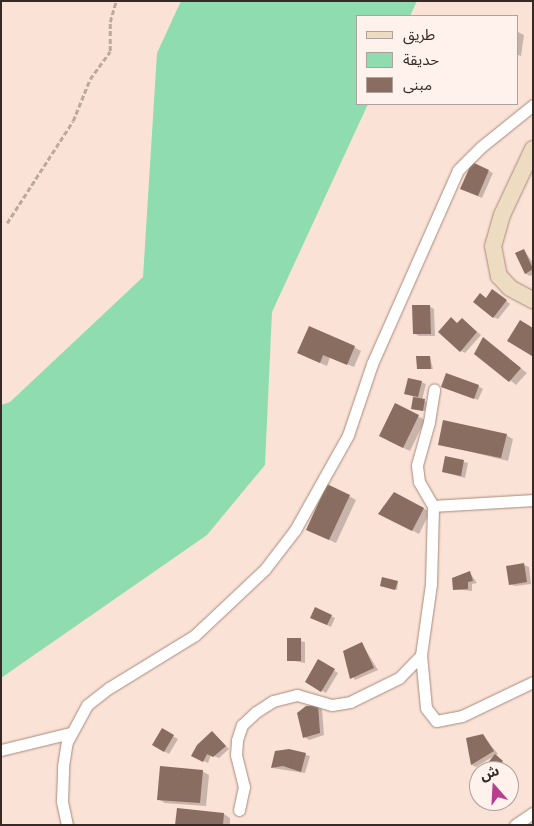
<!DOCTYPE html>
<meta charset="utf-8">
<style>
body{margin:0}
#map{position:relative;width:534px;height:826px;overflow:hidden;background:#fbe2d6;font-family:Ubuntu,"Noto Sans Arabic",sans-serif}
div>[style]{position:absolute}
.green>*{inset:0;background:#8fdcb1}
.shadow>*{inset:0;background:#0003}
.building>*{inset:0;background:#886d60}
.path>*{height:2.5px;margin-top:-1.25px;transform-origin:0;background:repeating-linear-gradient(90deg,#bda89e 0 5px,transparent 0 7.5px)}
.roads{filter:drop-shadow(0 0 1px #a78a7d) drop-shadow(0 0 1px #a78a7d)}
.street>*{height:11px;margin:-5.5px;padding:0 5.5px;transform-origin:5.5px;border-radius:5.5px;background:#fff}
.secondary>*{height:16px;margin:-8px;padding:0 8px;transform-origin:8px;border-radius:8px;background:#eedcc2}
span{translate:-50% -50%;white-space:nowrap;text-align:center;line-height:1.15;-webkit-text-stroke:5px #fff2ec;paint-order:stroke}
.frame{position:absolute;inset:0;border:2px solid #352a24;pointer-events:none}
.legend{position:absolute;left:356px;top:15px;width:162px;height:90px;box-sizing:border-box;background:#fff2ec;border:1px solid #aea29c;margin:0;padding:6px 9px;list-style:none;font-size:15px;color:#352a24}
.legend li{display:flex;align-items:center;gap:10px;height:25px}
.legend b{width:25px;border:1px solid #aea29c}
.north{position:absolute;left:469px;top:761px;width:50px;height:50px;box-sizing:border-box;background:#fff2ec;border:1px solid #aea29c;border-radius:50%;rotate:341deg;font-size:14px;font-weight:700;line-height:20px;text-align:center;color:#352a24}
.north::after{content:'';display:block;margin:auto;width:18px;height:22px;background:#b93e90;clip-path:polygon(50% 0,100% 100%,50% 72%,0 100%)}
</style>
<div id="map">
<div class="green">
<i style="clip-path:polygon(181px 1px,417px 1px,410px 16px,358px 16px,358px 104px,368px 104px,272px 312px,265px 465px,207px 535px,1px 678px,1px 405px,10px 402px,143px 277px,157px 53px)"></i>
</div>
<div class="shadow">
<i style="clip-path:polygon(518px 32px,524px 35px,521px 56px,518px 55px)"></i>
<i style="clip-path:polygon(489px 171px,493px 173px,482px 198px,466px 191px)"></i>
<i style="clip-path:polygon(524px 250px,533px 263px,533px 275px,530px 276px,526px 274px)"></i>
<i style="clip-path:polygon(497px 293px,510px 304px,498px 319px,493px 317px,486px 299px)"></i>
<i style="clip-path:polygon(429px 306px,434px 309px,435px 336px,419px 336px,415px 334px)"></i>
<i style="clip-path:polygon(451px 319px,458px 324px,466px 322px,481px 335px,465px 353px,461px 351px)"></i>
<i style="clip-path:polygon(483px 338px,527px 373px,516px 385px,476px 353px)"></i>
<i style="clip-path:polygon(354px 347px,361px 351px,354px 367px,330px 357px,327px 366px,306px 357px)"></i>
<i style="clip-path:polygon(430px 357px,433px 369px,418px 369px,418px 358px)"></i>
<i style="clip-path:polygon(421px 382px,426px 384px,422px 400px,427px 402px,425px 411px,412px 409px,414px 397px,406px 394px)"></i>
<i style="clip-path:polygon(478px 386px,483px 389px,478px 400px,447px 388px)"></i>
<i style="clip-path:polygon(396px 405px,425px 420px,410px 451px,387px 440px)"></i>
<i style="clip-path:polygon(506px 435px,513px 439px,508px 461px,439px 444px)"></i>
<i style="clip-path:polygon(446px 458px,468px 463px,465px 478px,443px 472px)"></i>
<i style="clip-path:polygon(395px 493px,430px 512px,419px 534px,380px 513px,384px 505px,388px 507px)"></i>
<i style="clip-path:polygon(349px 496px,356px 500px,336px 543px,314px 533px)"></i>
<i style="clip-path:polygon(524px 565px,529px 567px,531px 584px,515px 586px,510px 584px)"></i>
<i style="clip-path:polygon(470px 573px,477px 583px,472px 584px,472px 591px,454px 589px)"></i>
<i style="clip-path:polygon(398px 582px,397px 590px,383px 586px)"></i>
<i style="clip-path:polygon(331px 616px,335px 618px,331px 627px,316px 620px)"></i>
<i style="clip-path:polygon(289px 639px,305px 642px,305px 663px,288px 660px)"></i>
<i style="clip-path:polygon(362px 644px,378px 670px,355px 680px,346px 665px)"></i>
<i style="clip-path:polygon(319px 661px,338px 673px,326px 693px,307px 682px)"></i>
<i style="clip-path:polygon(318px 707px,322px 709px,324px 735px,309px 740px,305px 737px)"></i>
<i style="clip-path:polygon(162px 730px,178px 739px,169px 754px,153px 745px)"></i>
<i style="clip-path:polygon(212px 732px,229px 749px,219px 758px,211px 755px,208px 763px,197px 758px)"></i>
<i style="clip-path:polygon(482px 735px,498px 754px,495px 756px,504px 763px,497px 771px,488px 771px,494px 756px,476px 767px,472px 765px,468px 739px)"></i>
<i style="clip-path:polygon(289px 750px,310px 756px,305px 773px,272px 768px)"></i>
<i style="clip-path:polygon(202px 771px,209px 775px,206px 806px,165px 803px,158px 799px)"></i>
<i style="clip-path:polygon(224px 814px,230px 818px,230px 825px,176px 825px)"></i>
</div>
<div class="building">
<i style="clip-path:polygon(472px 162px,489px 170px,478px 196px,460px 189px)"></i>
<i style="clip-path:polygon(524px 249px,533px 269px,525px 274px,515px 253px)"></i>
<i style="clip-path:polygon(492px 289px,507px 300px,493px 318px,473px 302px,480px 293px,486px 298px)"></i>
<i style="clip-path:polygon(412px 305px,430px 305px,431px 334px,413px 334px)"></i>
<i style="clip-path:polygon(451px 317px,457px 323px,462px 318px,477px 332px,460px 352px,438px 332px)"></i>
<i style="clip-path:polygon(520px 320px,533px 328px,532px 356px,507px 341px)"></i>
<i style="clip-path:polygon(309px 326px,355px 346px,347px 365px,323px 355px,320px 363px,297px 353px)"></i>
<i style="clip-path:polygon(483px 337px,521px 368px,509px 382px,474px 354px)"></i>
<i style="clip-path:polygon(416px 356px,430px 356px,431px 369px,417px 369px)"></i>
<i style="clip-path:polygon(446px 373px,479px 385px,474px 399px,441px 387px)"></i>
<i style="clip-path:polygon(408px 378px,422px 381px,418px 397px,404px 394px)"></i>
<i style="clip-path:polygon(413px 397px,425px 399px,423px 411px,411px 409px)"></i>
<i style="clip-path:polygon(395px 403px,419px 415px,403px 448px,379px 436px)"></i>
<i style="clip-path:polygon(443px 420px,507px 434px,501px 458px,438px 445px)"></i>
<i style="clip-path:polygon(445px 456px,464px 460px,461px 476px,442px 472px)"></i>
<i style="clip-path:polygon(327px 484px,350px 495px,329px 540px,306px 530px)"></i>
<i style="clip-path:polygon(394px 492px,424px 508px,412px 531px,378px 514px)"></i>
<i style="clip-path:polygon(524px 563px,527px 582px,509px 585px,506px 566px)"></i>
<i style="clip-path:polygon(470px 571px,473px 581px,468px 582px,468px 589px,453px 590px,452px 578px)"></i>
<i style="clip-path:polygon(382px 577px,398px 581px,395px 590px,380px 586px)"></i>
<i style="clip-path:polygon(315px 607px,332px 615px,327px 625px,310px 618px)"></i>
<i style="clip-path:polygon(287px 638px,301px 638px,301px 661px,287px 661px)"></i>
<i style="clip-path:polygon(362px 642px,374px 668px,350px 679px,343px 651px)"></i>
<i style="clip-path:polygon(318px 659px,335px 669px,321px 692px,305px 682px)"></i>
<i style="clip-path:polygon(318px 705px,320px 733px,303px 738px,297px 713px,306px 706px)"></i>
<i style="clip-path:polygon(162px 728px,174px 735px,164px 752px,152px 745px)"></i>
<i style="clip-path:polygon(212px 731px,226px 746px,213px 757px,207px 754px,203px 762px,191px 756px,197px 745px)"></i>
<i style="clip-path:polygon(483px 734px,494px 751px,471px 765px,466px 738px)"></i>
<i style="clip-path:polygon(289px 749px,306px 753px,301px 772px,283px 766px,271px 768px,275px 751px)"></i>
<i style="clip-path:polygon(495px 754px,503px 761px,495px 771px,486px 771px,483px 769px)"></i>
<i style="clip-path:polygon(160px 766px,203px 770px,200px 803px,157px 800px)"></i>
<i style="clip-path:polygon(177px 808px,224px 813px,223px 825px,175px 825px)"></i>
</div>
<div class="path">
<i style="left:7px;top:223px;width:121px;rotate:-57.1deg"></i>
<i style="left:73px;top:121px;width:45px;rotate:-68deg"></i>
<i style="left:90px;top:79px;width:34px;rotate:-54deg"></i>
<i style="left:110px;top:51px;width:29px;rotate:-90deg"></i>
<i style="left:110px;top:22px;width:22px;rotate:-74deg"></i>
</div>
<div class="roads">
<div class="street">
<i style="left:433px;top:506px;width:100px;rotate:-3.4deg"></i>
<i style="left:421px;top:655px;width:53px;rotate:84.6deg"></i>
<i style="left:426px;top:708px;width:16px;rotate:52deg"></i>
<i style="left:436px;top:721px;width:26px;rotate:-11deg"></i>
<i style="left:462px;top:716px;width:79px;rotate:-25.6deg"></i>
<i style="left:1px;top:750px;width:71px;rotate:-13.8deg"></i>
<i style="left:239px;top:810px;width:24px;rotate:-78deg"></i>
<i style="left:244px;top:787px;width:33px;rotate:-104deg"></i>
<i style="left:236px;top:755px;width:15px;rotate:-86deg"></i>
<i style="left:237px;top:740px;width:16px;rotate:-72deg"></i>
<i style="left:242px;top:725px;width:19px;rotate:-43deg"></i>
<i style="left:256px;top:712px;width:20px;rotate:-33deg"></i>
<i style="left:273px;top:701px;width:25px;rotate:-14deg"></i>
<i style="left:297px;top:695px;width:36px;rotate:16deg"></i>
<i style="left:332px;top:705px;width:18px;rotate:-9deg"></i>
<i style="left:350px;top:702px;width:55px;rotate:-26.1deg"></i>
<i style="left:399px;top:678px;width:32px;rotate:-46deg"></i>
<i style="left:421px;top:655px;width:72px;rotate:-82deg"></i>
<i style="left:431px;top:584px;width:78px;rotate:-88.5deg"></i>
<i style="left:433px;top:506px;width:28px;rotate:-120deg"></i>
<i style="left:419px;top:482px;width:17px;rotate:-97deg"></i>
<i style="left:417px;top:465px;width:45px;rotate:-74.4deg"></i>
<i style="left:429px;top:422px;width:33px;rotate:-81deg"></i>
<i style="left:67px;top:825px;width:25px;rotate:-102deg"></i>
<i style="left:62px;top:801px;width:35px;rotate:-88deg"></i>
<i style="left:63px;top:766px;width:24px;rotate:-81deg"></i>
<i style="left:67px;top:742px;width:42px;rotate:-61.6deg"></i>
<i style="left:87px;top:705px;width:28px;rotate:-38deg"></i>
<i style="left:109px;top:688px;width:101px;rotate:-31.6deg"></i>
<i style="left:195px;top:635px;width:96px;rotate:-43.3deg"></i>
<i style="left:265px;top:569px;width:49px;rotate:-52.4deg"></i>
<i style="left:295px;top:530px;width:109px;rotate:-60.8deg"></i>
<i style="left:348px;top:435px;width:75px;rotate:-71.3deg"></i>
<i style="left:372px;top:364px;width:212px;rotate:-66.1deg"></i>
<i style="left:458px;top:170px;width:33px;rotate:-45deg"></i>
<i style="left:481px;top:147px;width:67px;rotate:-38.9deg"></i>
<i style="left:515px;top:825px;width:22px;rotate:-34deg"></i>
</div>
<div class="secondary">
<i style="left:533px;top:149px;width:73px;rotate:115.2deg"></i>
<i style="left:502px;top:215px;width:32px;rotate:106deg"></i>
<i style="left:493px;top:246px;width:31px;rotate:79deg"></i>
<i style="left:499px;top:276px;width:16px;rotate:47deg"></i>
<i style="left:510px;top:288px;width:26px;rotate:28deg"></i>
</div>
</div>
<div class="frame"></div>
<ul class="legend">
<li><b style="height:6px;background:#eedcc2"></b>طريق</li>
<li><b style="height:14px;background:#8fdcb1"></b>حديقة</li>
<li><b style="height:14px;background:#886d60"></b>مبنى</li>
</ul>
<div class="north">ش</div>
</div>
